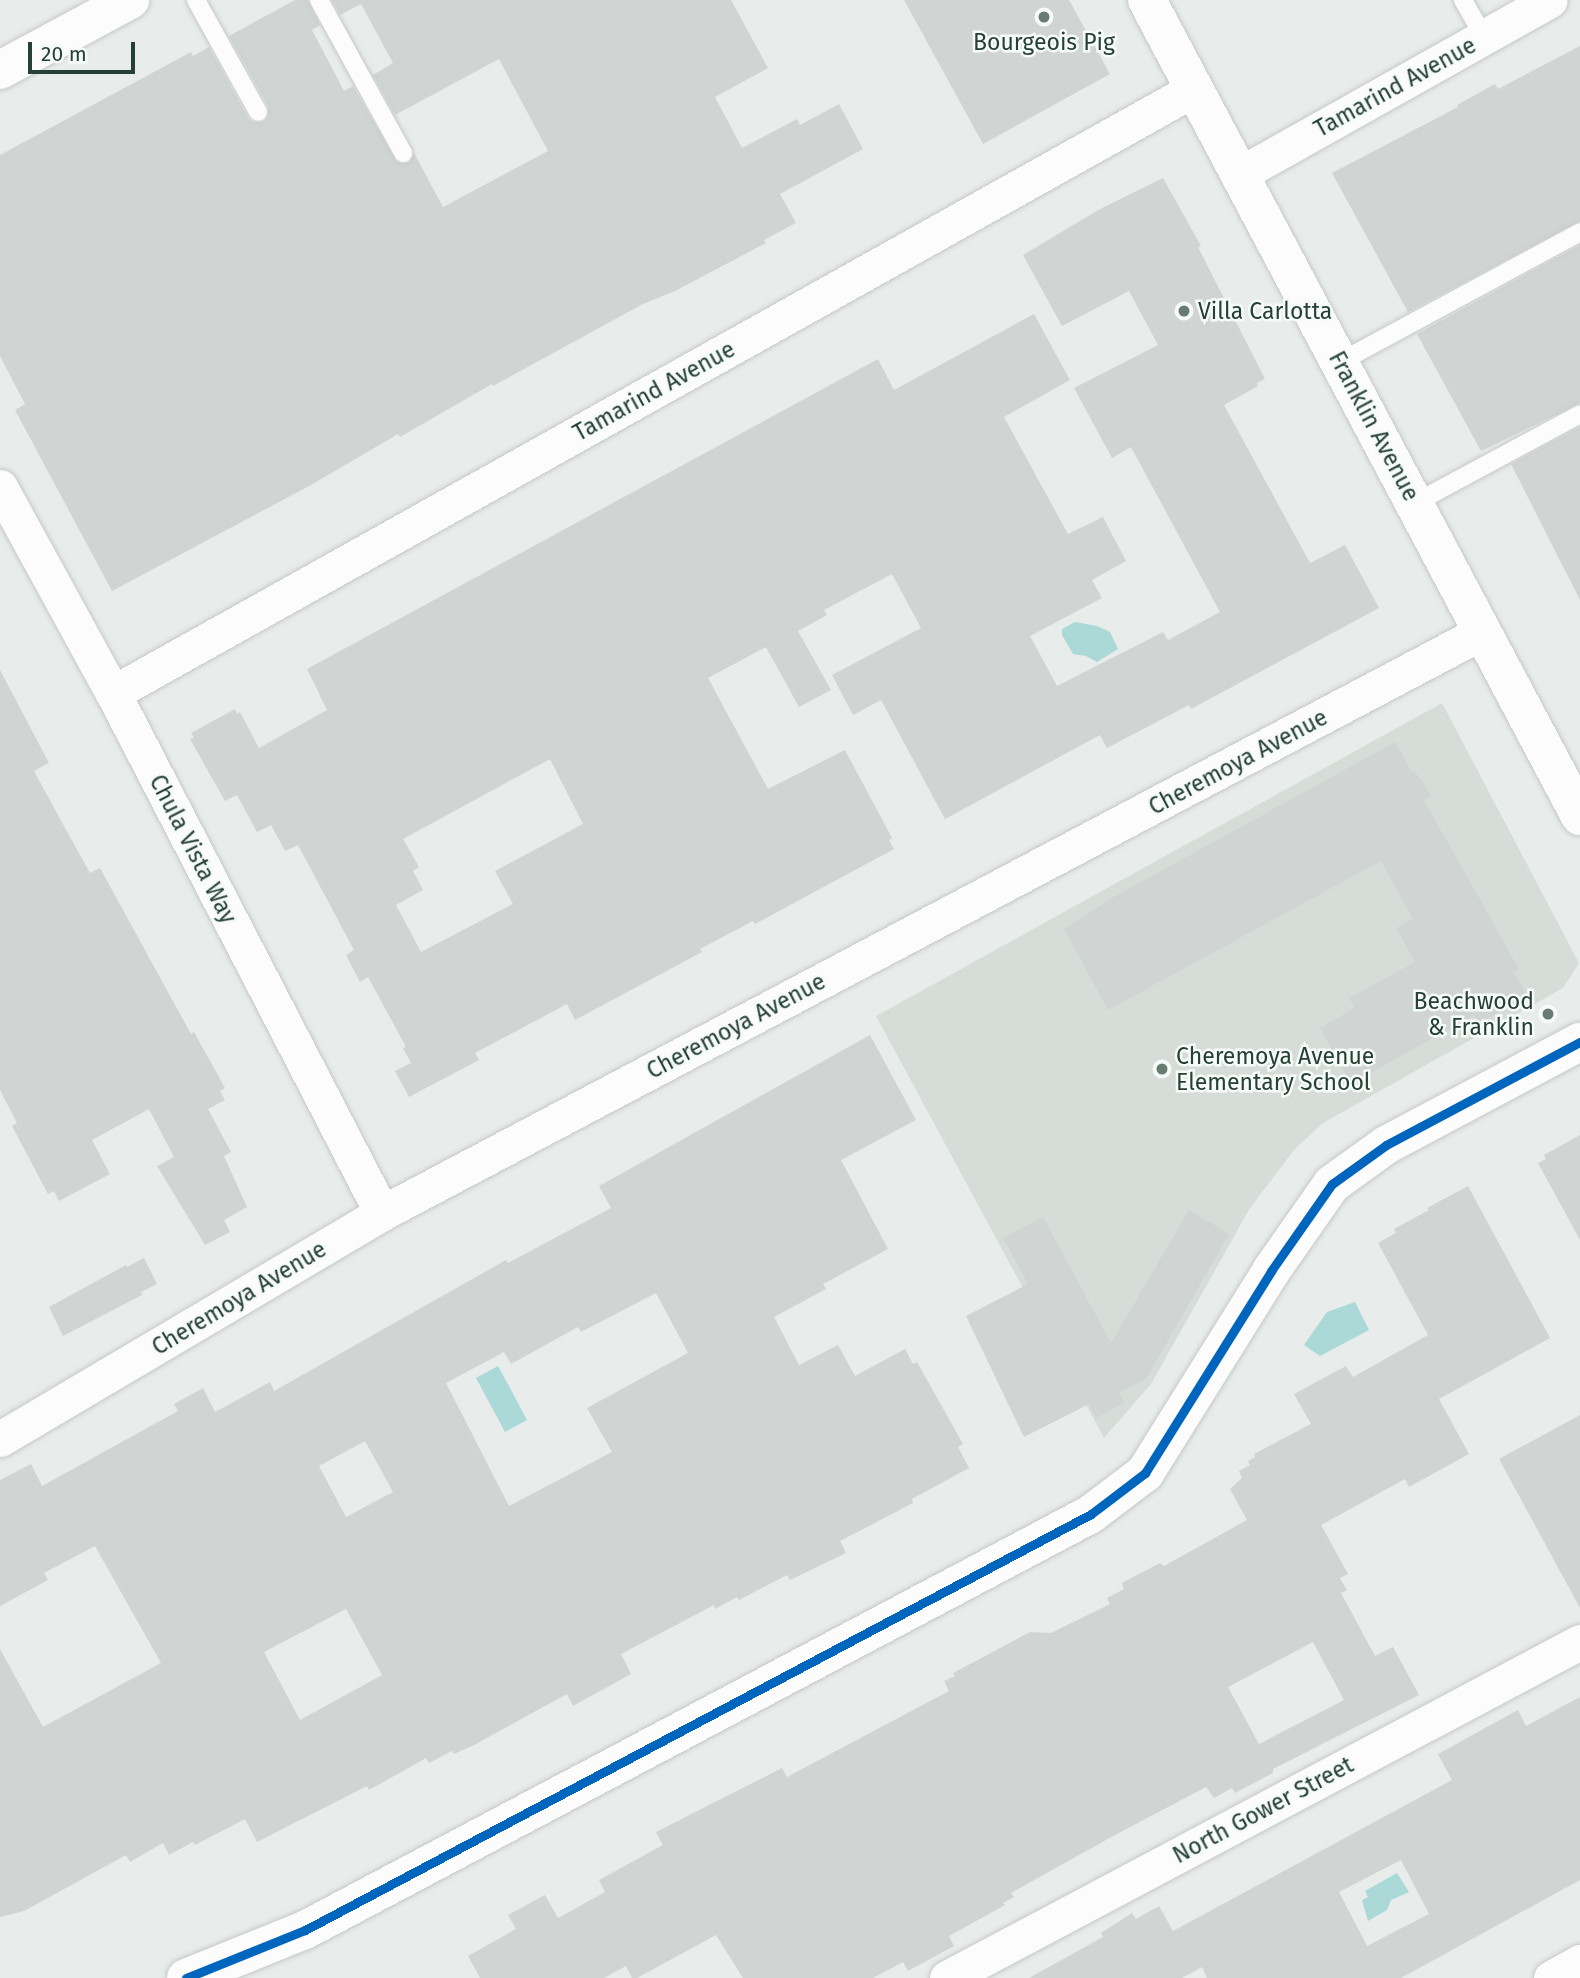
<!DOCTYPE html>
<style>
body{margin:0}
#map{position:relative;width:1580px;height:1978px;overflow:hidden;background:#e8ecea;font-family:"Fira Sans",sans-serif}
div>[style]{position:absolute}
.built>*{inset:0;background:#d6ddd9}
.water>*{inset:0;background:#aad9d8}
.building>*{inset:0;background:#d0d5d3}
.roads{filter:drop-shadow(0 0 2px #c5c9c7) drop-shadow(0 0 2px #c5c9c7)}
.lane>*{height:18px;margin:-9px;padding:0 9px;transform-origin:9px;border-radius:9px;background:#fcfcfc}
.street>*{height:35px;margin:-17.5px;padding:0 17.5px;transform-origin:17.5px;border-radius:17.5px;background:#fcfcfc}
.secondary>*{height:38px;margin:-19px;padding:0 19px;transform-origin:19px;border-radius:19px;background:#fcfcfc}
.bus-1>*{height:9px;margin:-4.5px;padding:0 4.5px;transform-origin:4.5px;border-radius:4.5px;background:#0065bd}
.dots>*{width:19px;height:19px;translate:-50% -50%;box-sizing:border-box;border:4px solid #f6faf8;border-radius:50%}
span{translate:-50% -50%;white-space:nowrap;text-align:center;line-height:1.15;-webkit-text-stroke:5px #f6faf8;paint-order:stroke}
.poi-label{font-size:23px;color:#254035}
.left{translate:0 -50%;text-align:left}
.right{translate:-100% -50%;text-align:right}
.street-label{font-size:23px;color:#254035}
.scale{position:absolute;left:28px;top:42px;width:107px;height:32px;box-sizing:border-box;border:4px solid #254035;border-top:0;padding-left:9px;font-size:21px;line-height:24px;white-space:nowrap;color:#254035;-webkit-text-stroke:5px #f6faf8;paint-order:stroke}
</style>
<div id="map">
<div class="built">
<i style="clip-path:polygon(1442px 703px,1579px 963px,1563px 988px,1323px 1123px,1294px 1150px,1250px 1208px,1151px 1384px,1104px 1438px,876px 1016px)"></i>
</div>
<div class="water">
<i style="clip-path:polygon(1075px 622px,1097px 626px,1110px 632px,1118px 649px,1097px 662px,1086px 656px,1073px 654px,1062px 635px,1062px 629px)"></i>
<i style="clip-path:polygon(1355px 1302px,1369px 1330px,1320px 1356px,1304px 1345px,1327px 1312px)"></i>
<i style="clip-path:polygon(498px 1366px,527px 1420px,505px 1432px,476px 1378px)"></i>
<i style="clip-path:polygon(1397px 1873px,1409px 1892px,1391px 1900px,1387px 1910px,1368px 1921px,1362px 1900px,1368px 1897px,1365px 1891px)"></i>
</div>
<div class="building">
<i style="clip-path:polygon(295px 0,308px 0,320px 25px,312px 30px,344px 91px,353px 86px,397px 162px,408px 163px,414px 153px,443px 207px,548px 151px,499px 59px,395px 115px,373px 75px,393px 63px,361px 4px,340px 15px,332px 0,731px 0,768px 68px,715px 97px,742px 148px,797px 119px,800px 125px,839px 104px,863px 149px,780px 194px,796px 223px,764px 240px,766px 243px,675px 291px,643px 304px,493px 386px,492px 384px,400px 437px,398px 434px,311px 485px,112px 591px,15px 410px,25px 404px,0 356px,0 155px,191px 52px,193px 56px,209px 47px,248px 118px,253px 122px,263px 122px,268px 117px,268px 106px,229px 36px)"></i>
<i style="clip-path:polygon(904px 0,1069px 0,1110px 74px,983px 144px)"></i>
<i style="clip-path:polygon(1580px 46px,1580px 221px,1408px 312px,1332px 173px,1458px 107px,1457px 105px,1495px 84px,1498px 89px)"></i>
<i style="clip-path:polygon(evenodd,1163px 178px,1201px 246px,1198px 247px,1265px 379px,1257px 383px,1258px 386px,1224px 405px,1310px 563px,1345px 545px,1379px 608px,1191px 709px,1189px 705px,1107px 748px,1100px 735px,945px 819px,881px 700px,853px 715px,832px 675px,921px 628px,892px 574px,824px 610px,827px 615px,798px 631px,831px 690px,799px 707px,766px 647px,708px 678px,768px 789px,845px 750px,892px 838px,889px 840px,894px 849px,755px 924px,753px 921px,700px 949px,702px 952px,575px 1020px,567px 1004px,475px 1053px,479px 1060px,409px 1097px,395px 1071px,411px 1063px,403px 1048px,406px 1047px,368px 977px,360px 982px,346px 955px,354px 950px,298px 845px,285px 851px,271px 825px,257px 832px,237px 795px,225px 801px,190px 739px,194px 738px,191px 733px,235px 709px,237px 714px,240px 712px,259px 748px,327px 710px,307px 669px,878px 359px,894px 390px,1034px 314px,1070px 380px,1004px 417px,1068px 534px,1103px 517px,1126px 561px,1092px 580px,1102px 598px,1030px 636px,1057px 686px,1163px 632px,1168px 640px,1220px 612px,1131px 447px,1112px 458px,1074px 388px,1158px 345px,1129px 291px,1062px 326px,1023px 255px,1100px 209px,1163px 178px,550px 759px,583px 824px,495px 871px,513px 904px,421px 952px,396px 905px,423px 890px,413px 871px,419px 867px,403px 839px,550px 759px)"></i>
<i style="clip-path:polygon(1580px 245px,1580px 403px,1481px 451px,1417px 334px)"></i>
<i style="clip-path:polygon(1580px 427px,1580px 600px,1511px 464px)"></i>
<i style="clip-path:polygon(0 670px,49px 763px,34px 771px,65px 828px,90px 873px,100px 868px,191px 1034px,194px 1032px,225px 1088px,220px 1091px,225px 1100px,208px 1109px,231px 1152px,224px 1156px,247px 1207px,224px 1220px,230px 1232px,205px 1245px,157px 1166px,174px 1157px,149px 1109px,92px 1140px,110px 1174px,59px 1201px,54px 1191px,48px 1194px,12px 1126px,17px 1123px,0 1090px)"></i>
<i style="clip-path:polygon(1395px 742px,1412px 772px,1415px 771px,1432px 796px,1424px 800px,1519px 969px,1514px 972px,1527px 996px,1479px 1023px,1474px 1015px,1351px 1084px,1320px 1028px,1354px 1008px,1349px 998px,1415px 962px,1396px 928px,1413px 919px,1381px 861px,1108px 1010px,1064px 929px,1112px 898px)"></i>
<i style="clip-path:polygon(evenodd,870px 1035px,916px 1120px,841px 1160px,888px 1249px,823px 1284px,826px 1289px,774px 1317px,799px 1365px,838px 1345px,855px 1376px,905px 1349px,913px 1364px,917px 1362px,963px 1444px,958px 1447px,969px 1468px,912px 1499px,913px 1503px,840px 1541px,846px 1553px,790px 1580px,787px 1575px,739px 1600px,737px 1597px,715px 1609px,714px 1605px,621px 1654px,631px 1674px,573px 1706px,567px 1694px,474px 1745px,454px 1754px,452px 1751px,429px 1763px,426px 1758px,369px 1790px,367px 1786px,257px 1842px,245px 1819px,195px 1845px,193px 1842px,169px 1855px,163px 1843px,130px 1862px,126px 1855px,24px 1911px,0 1917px,0 1649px,43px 1727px,161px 1663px,95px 1546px,44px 1573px,48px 1580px,0 1606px,0 1480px,31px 1464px,42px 1486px,178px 1411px,174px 1404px,203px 1388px,215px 1412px,270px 1382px,274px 1391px,506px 1260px,508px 1263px,611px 1208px,599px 1186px,870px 1035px,656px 1293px,688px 1353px,587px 1408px,612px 1452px,509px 1506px,446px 1383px,504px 1352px,511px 1364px,578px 1327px,581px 1332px,656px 1293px,870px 1035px,365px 1441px,393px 1492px,346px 1517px,319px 1466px,365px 1441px,870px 1035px,346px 1609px,382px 1675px,300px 1720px,264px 1652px,346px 1609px)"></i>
<i style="clip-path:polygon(1580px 1135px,1580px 1240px,1538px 1163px,1546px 1159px,1544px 1155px)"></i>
<i style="clip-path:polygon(evenodd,1468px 1186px,1550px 1338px,1439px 1399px,1469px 1454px,1409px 1487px,1405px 1479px,1321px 1525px,1348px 1574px,1340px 1578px,1347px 1590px,1341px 1593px,1375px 1656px,1393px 1647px,1419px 1695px,1273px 1769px,1273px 1773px,1235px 1793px,1232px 1788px,1214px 1798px,1206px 1787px,1115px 1835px,1011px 1893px,1014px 1897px,1003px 1903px,1005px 1905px,949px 1936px,954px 1946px,908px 1971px,903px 1962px,873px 1978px,743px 1978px,716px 1935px,637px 1978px,632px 1978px,626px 1966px,604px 1978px,480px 1978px,468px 1956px,516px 1929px,508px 1915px,545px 1895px,558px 1918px,605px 1892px,599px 1880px,663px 1845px,656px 1832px,782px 1768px,787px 1777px,851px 1743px,949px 1691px,944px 1681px,955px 1676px,953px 1673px,1030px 1632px,1051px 1633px,1110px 1604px,1107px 1598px,1124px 1589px,1122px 1583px,1160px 1563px,1164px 1566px,1247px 1520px,1230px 1489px,1242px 1478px,1239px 1471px,1250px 1465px,1248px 1461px,1255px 1457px,1254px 1454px,1311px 1424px,1294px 1394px,1346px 1366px,1353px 1377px,1428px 1335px,1378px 1243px,1396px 1233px,1394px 1229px,1429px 1210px,1427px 1208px,1468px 1186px,1313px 1642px,1344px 1700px,1259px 1744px,1228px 1687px,1313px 1642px)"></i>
<i style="clip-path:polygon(1189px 1210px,1229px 1234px,1146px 1379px,1119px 1393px,1124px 1403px,1096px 1418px,1089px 1404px,1024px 1437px,966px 1316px,1028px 1284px,1003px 1238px,1043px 1217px,1111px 1343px)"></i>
<i style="clip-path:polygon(144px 1258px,157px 1284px,141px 1292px,142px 1295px,63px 1336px,49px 1307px,126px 1265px,127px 1267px)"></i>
<i style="clip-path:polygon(1580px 1415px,1580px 1608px,1499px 1459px)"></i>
<i style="clip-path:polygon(evenodd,1580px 1697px,1580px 1880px,1401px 1978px,1207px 1978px,1202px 1967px,1182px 1978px,1029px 1978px,1103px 1937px,1101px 1933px,1132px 1913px,1136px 1919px,1159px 1906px,1173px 1931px,1452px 1780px,1438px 1754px,1518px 1710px,1526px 1726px,1580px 1697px,1401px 1860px,1429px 1914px,1367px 1946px,1339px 1892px,1401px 1860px)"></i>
</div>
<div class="roads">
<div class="lane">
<i style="left:196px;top:0;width:128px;rotate:61deg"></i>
<i style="left:319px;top:0;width:175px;rotate:61.2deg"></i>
<i style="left:1463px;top:0;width:43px;rotate:60.4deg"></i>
<i style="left:1340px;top:362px;width:273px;rotate:-28.4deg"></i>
<i style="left:1415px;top:503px;width:187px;rotate:-28.3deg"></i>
</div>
<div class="street">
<i style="left:1240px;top:174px;width:355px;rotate:-29.3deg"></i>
<i style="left:0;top:487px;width:235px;rotate:61.3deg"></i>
<i style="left:113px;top:693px;width:585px;rotate:62.65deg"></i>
<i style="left:113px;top:693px;width:1238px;rotate:-29.19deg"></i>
<i style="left:0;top:1439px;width:444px;rotate:-30.6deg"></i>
<i style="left:382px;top:1213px;width:1244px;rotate:-27.84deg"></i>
<i style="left:947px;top:1978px;width:717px;rotate:-27.96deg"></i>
<i style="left:1551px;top:1978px;width:33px;rotate:-29deg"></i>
</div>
<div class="secondary">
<i style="left:1147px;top:0;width:924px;rotate:62.05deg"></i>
<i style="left:0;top:70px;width:148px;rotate:-28.3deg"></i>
<i style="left:186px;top:1978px;width:128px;rotate:-22deg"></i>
<i style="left:305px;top:1930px;width:889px;rotate:-27.89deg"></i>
<i style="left:1091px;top:1514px;width:68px;rotate:-37.2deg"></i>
<i style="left:1145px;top:1473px;width:238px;rotate:-58deg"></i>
<i style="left:1271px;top:1271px;width:106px;rotate:-55deg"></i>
<i style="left:1332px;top:1184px;width:67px;rotate:-35.8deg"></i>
<i style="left:1386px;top:1145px;width:220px;rotate:-28deg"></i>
</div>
</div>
<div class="bus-1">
<i style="left:186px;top:1978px;width:128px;rotate:-22deg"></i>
<i style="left:305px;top:1930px;width:889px;rotate:-27.89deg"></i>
<i style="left:1091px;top:1514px;width:68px;rotate:-37.2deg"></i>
<i style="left:1145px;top:1473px;width:238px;rotate:-58deg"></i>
<i style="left:1271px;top:1271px;width:106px;rotate:-55deg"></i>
<i style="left:1332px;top:1184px;width:67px;rotate:-35.8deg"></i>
<i style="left:1386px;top:1145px;width:220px;rotate:-28deg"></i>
</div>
<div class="dots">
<i style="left:1044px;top:17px;background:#697c74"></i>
<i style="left:1184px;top:311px;background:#697c74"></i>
<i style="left:1548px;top:1014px;background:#697c74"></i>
<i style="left:1162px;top:1069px;background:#697c74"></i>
</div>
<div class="poi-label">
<span style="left:1044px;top:42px">Bourgeois Pig</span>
<span class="left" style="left:1198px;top:311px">Villa Carlotta</span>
<span class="right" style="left:1534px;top:1014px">Beachwood<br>&amp; Franklin</span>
<span class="left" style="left:1176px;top:1069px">Cheremoya Avenue<br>Elementary School</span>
</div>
<div class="street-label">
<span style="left:1395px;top:87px;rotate:-29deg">Tamarind Avenue</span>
<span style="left:654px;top:391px;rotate:-29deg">Tamarind Avenue</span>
<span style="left:1374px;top:426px;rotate:62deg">Franklin Avenue</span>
<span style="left:1238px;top:762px;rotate:-28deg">Cheremoya Avenue</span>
<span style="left:193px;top:849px;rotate:63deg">Chula Vista Way</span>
<span style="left:736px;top:1026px;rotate:-28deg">Cheremoya Avenue</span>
<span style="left:239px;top:1298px;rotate:-31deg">Cheremoya Avenue</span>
<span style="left:1263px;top:1810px;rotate:-28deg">North Gower Street</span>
</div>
<div class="scale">20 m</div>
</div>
